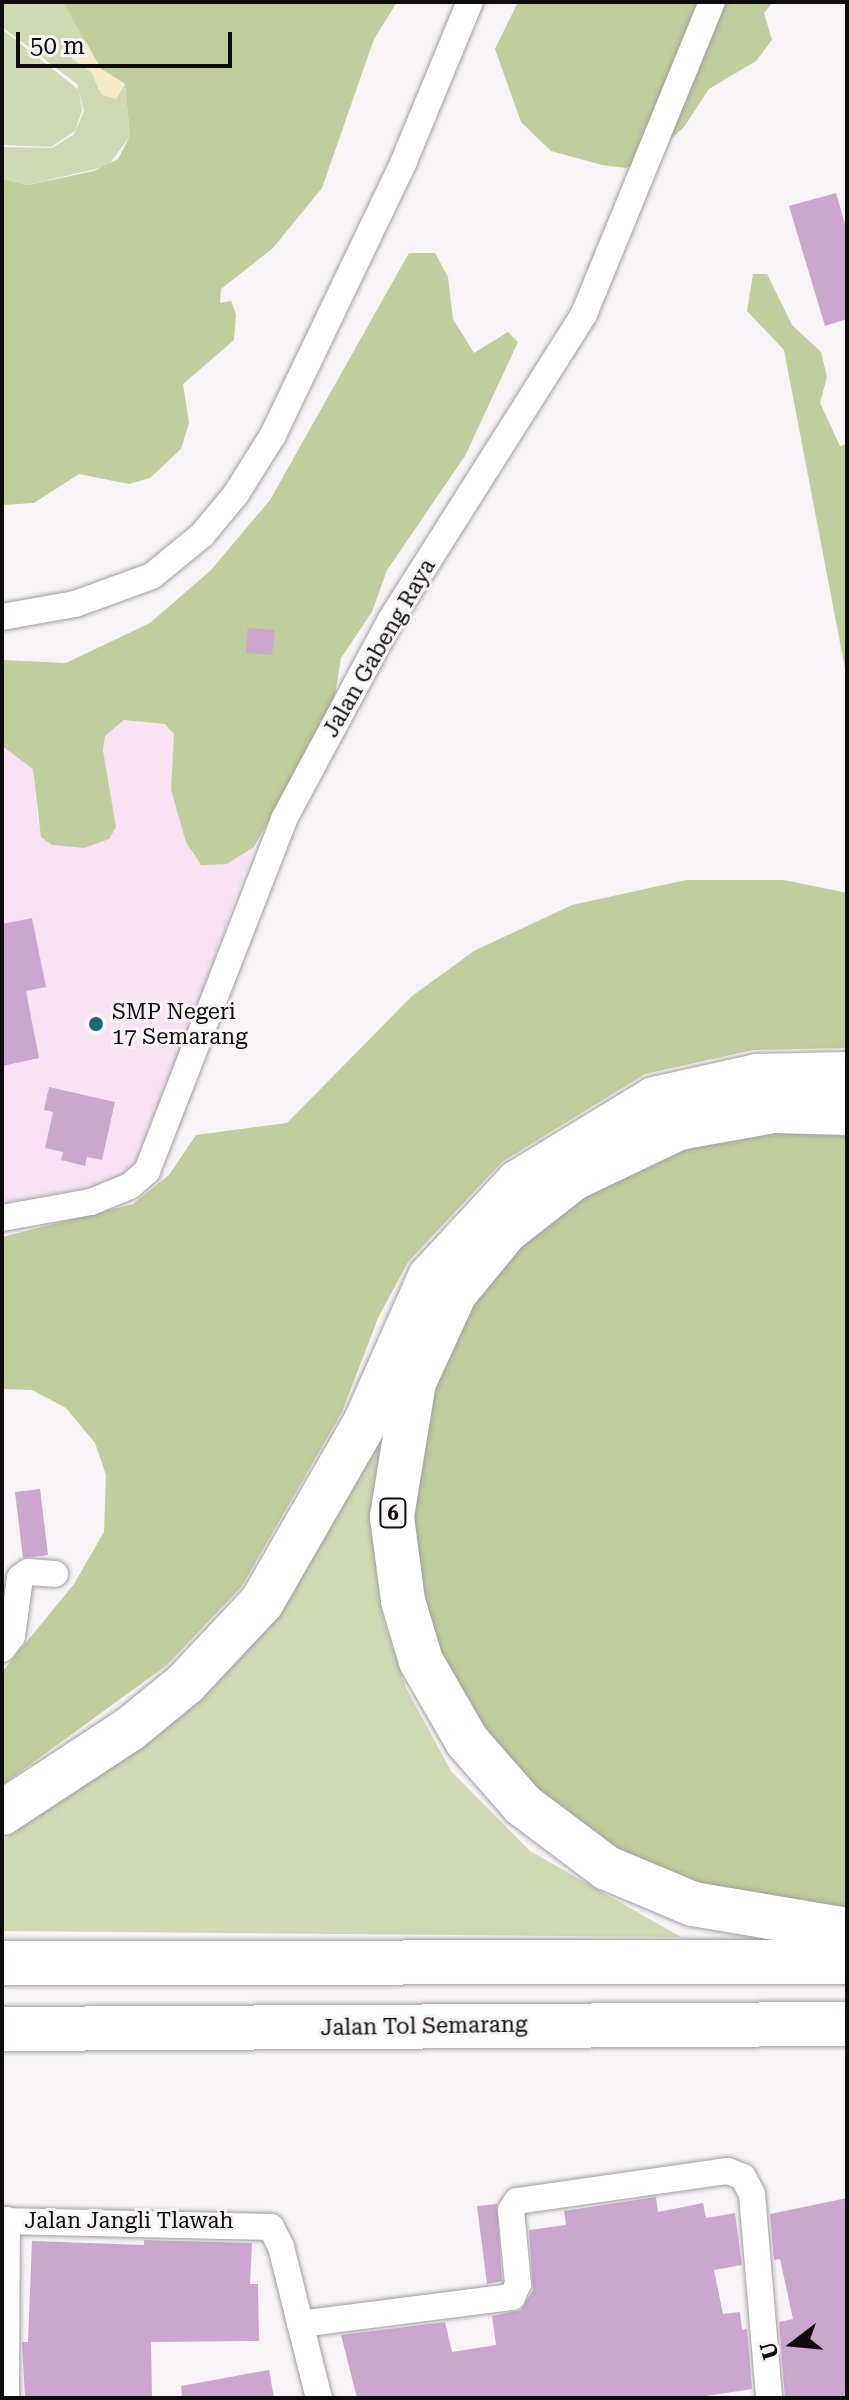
<!DOCTYPE html>
<style>
body{margin:0}
#map{position:relative;width:849px;height:2400px;overflow:hidden;background:#f7f3f7;font-family:"Roboto Serif",serif}
div>[style]{position:absolute}
.education>*{inset:0;background:#f7e3f3}
.green>*{inset:0;background:#cfd9b4}
.forest>*{inset:0;background:#c0cd9c}
.sand>*{inset:0;background:#f5ebc5}
.building>*{inset:0;background:#cba7ce}
.roads{filter:drop-shadow(0 0 2px #a19da1) drop-shadow(0 0 2px #a19da1)}
.minor>*{height:26px;margin:-13px;padding:0 13px;transform-origin:13px;border-radius:13px;background:#fff}
.motorway>*{height:44px;margin:-22px;padding:0 22px;transform-origin:22px;border-radius:22px;background:#fff}
.dots>*{width:22px;height:22px;translate:-50% -50%;box-sizing:border-box;border:4px solid #f7f3f7;border-radius:50%}
span{translate:-50% -50%;white-space:nowrap;text-align:center;line-height:1.15;-webkit-text-stroke:6px #f7f3f7;paint-order:stroke}
.shield-label span{padding:2px 6px;background:#f7f3f7;border:2px solid;border-radius:6px;-webkit-text-stroke-width:0}
.shield-label{font-size:20px;color:#0e0c0e;font-weight:700}
.street-label{font-size:22px;color:#0e0c0e}
.poi-label{font-size:22px;color:#0e0c0e}
.left{translate:0 -50%;text-align:left}
.frame{position:absolute;inset:0;border:4px solid #0e0c0e;pointer-events:none}
.north{position:absolute;left:753px;top:2304px;width:80px;height:80px;-webkit-text-stroke:6px #f7f3f7;paint-order:stroke;rotate:254deg;font-size:22px;font-weight:700;line-height:32px;text-align:center;color:#0e0c0e}
.north::after{content:'';display:block;margin:auto;width:28px;height:36px;background:#0e0c0e;clip-path:polygon(50% 0,100% 100%,50% 72%,0 100%)}
.scale{position:absolute;left:16px;top:32px;width:216px;height:36px;box-sizing:border-box;border:4px solid #0e0c0e;border-top:0;padding-left:10px;font-size:24px;line-height:28px;white-space:nowrap;color:#0e0c0e;-webkit-text-stroke:6px #f7f3f7;paint-order:stroke}
</style>
<div id="map">
<div class="education">
<i style="clip-path:polygon(124px 720px,165px 724px,174px 734px,171px 790px,193px 855px,227px 864px,254px 847px,134px 1181px,2px 1203px,2px 746px,33px 769px,38px 825px,116px 827px,103px 750px,105px 736px)"></i>
</div>
<div class="green">
<i style="clip-path:polygon(2px 2px,67px 4px,87px 44px,72px 58px,92px 73px,99px 90px,116px 99px,125px 84px,130px 136px,108px 166px,28px 185px,2px 179px,2px 147px,52px 148px,74px 134px,84px 111px,77px 84px,2px 27px)"></i>
<i style="clip-path:polygon(2px 29px,79px 90px,82px 110px,75px 131px,51px 147px,2px 145px)"></i>
<i style="clip-path:polygon(380px 1417px,383px 1618px,406px 1688px,451px 1771px,530px 1851px,681px 1937px,2px 1931px,2px 1841px,183px 1710px)"></i>
</div>
<div class="forest">
<i style="clip-path:polygon(63px 2px,397px 2px,374px 39px,322px 188px,273px 248px,221px 289px,220px 303px,231px 301px,236px 314px,234px 340px,183px 384px,189px 423px,181px 449px,150px 478px,129px 484px,79px 474px,34px 503px,2px 505px,2px 179px,28px 185px,94px 171px,118px 159px,130px 136px,125px 84px,101px 69px)"></i>
<i style="clip-path:polygon(518px 2px,773px 2px,764px 13px,772px 40px,756px 61px,709px 89px,684px 127px,653px 155px,626px 168px,602px 165px,551px 151px,521px 122px,495px 49px)"></i>
<i style="clip-path:polygon(409px 253px,435px 253px,448px 277px,453px 319px,474px 353px,508px 332px,518px 342px,465px 456px,387px 570px,372px 612px,341px 658px,333px 707px,254px 847px,227px 864px,201px 865px,186px 842px,171px 790px,174px 734px,165px 724px,124px 720px,105px 736px,103px 750px,116px 827px,109px 839px,84px 848px,52px 845px,41px 837px,33px 769px,2px 746px,2px 660px,66px 663px,150px 623px,211px 570px,270px 500px)"></i>
<i style="clip-path:polygon(753px 274px,767px 274px,792px 325px,821px 352px,827px 377px,820px 403px,840px 446px,847px 444px,847px 679px,784px 350px,747px 311px)"></i>
<i style="clip-path:polygon(686px 880px,784px 880px,847px 893px,847px 1048px,753px 1050px,645px 1074px,502px 1162px,408px 1262px,378px 1318px,342px 1412px,242px 1586px,167px 1665px,2px 1785px,2px 1672px,74px 1584px,104px 1532px,106px 1475px,95px 1443px,66px 1408px,32px 1390px,2px 1389px,2px 1237px,133px 1204px,169px 1175px,196px 1135px,287px 1123px,412px 996px,474px 951px,572px 905px)"></i>
<i style="clip-path:polygon(774px 1126px,847px 1129px,847px 1912px,697px 1889px,615px 1855px,533px 1793px,480px 1733px,435px 1655px,407px 1517px,429px 1387px,468px 1301px,517px 1242px,638px 1161px)"></i>
</div>
<div class="sand">
<i style="clip-path:polygon(87px 44px,101px 69px,124px 83px,116px 99px,102px 95px,92px 73px,72px 58px,76px 46px)"></i>
</div>
<div class="building">
<i style="clip-path:polygon(836px 193px,847px 231px,847px 319px,825px 326px,789px 206px)"></i>
<i style="clip-path:polygon(248px 628px,275px 630px,272px 655px,246px 653px)"></i>
<i style="clip-path:polygon(32px 918px,46px 987px,26px 991px,39px 1058px,2px 1066px,2px 924px)"></i>
<i style="clip-path:polygon(49px 1087px,115px 1102px,102px 1160px,87px 1157px,85px 1166px,61px 1160px,63px 1152px,45px 1148px,53px 1112px,44px 1110px)"></i>
<i style="clip-path:polygon(40px 1489px,48px 1555px,23px 1558px,15px 1492px)"></i>
<i style="clip-path:polygon(656px 2197px,658px 2212px,703px 2203px,706px 2218px,735px 2213px,742px 2265px,714px 2270px,723px 2314px,740px 2312px,742px 2330px,747px 2329px,752px 2389px,693px 2398px,357px 2398px,341px 2335px,445px 2322px,452px 2352px,496px 2345px,492px 2316px,521px 2310px,533px 2290px,529px 2230px,566px 2225px,564px 2211px)"></i>
<i style="clip-path:polygon(847px 2198px,847px 2398px,785px 2398px,779px 2322px,793px 2319px,780px 2259px,774px 2260px,770px 2214px)"></i>
<i style="clip-path:polygon(497px 2204px,502px 2281px,487px 2284px,477px 2206px)"></i>
<i style="clip-path:polygon(144px 2240px,252px 2243px,250px 2284px,258px 2284px,259px 2341px,151px 2342px,152px 2398px,25px 2398px,22px 2342px,28px 2342px,32px 2241px,144px 2245px)"></i>
<i style="clip-path:polygon(269px 2370px,274px 2398px,182px 2398px,181px 2386px)"></i>
</div>
<div class="roads">
<div class="minor">
<i style="left:2px;top:617px;width:74px;rotate:-10.1deg"></i>
<i style="left:75px;top:604px;width:82px;rotate:-20deg"></i>
<i style="left:152px;top:576px;width:65px;rotate:-39.4deg"></i>
<i style="left:202px;top:535px;width:53px;rotate:-50.3deg"></i>
<i style="left:236px;top:494px;width:70px;rotate:-57.9deg"></i>
<i style="left:273px;top:435px;width:304px;rotate:-64.4deg"></i>
<i style="left:404px;top:161px;width:172px;rotate:-67.5deg"></i>
<i style="left:2px;top:1218px;width:90px;rotate:-10.2deg"></i>
<i style="left:91px;top:1202px;width:42px;rotate:-22.3deg"></i>
<i style="left:130px;top:1186px;width:23px;rotate:-41deg"></i>
<i style="left:147px;top:1171px;width:378px;rotate:-68.7deg"></i>
<i style="left:284px;top:819px;width:225px;rotate:-61.8deg"></i>
<i style="left:390px;top:621px;width:363px;rotate:-57.7deg"></i>
<i style="left:584px;top:314px;width:337px;rotate:-67.7deg"></i>
<i style="left:2px;top:1649px;width:16px;rotate:-52deg"></i>
<i style="left:12px;top:1636px;width:59px;rotate:-82.1deg"></i>
<i style="left:20px;top:1578px;width:10px;rotate:-37deg"></i>
<i style="left:28px;top:1572px;width:27px;rotate:4deg"></i>
<i style="left:2px;top:2221px;width:269px;rotate:1.3deg"></i>
<i style="left:271px;top:2227px;width:22px;rotate:63deg"></i>
<i style="left:281px;top:2247px;width:156px;rotate:75.9deg"></i>
<i style="left:300px;top:2324px;width:214px;rotate:-7.3deg"></i>
<i style="left:512px;top:2297px;width:14px;rotate:-65deg"></i>
<i style="left:518px;top:2284px;width:74px;rotate:-95.4deg"></i>
<i style="left:511px;top:2210px;width:11px;rotate:-56deg"></i>
<i style="left:517px;top:2201px;width:213px;rotate:-8.1deg"></i>
<i style="left:728px;top:2171px;width:16px;rotate:22deg"></i>
<i style="left:743px;top:2177px;width:19px;rotate:62deg"></i>
<i style="left:752px;top:2194px;width:205px;rotate:85.2deg"></i>
<i style="left:6px;top:2398px;width:178px;rotate:-89.7deg"></i>
</div>
<div class="motorway">
<i style="left:847px;top:1113px;width:74px;rotate:-178.5deg"></i>
<i style="left:773px;top:1111px;width:96px;rotate:169.7deg"></i>
<i style="left:679px;top:1128px;width:116px;rotate:154.5deg"></i>
<i style="left:574px;top:1178px;width:86px;rotate:142.1deg"></i>
<i style="left:506px;top:1231px;width:80px;rotate:129.4deg"></i>
<i style="left:455px;top:1293px;width:98px;rotate:114.7deg"></i>
<i style="left:414px;top:1382px;width:137px;rotate:99.3deg"></i>
<i style="left:392px;top:1517px;width:85px;rotate:82.5deg"></i>
<i style="left:403px;top:1601px;width:63px;rotate:73.3deg"></i>
<i style="left:421px;top:1661px;width:92px;rotate:60.1deg"></i>
<i style="left:467px;top:1741px;width:85px;rotate:48.8deg"></i>
<i style="left:523px;top:1805px;width:105px;rotate:36.9deg"></i>
<i style="left:607px;top:1868px;width:93px;rotate:22.7deg"></i>
<i style="left:693px;top:1904px;width:156px;rotate:9.6deg"></i>
<i style="left:2px;top:1813px;width:153px;rotate:-33.3deg"></i>
<i style="left:130px;top:1729px;width:71px;rotate:-39.3deg"></i>
<i style="left:185px;top:1684px;width:112px;rotate:-46.8deg"></i>
<i style="left:262px;top:1602px;width:207px;rotate:-60.1deg"></i>
<i style="left:365px;top:1423px;width:160px;rotate:-66deg"></i>
<i style="left:430px;top:1277px;width:129px;rotate:-47.2deg"></i>
<i style="left:518px;top:1182px;width:159px;rotate:-31.4deg"></i>
<i style="left:654px;top:1099px;width:106px;rotate:-12.6deg"></i>
<i style="left:757px;top:1076px;width:90px;rotate:-1.3deg"></i>
<i style="left:2px;top:1963px;width:845px;rotate:-0.07deg"></i>
<i style="left:2px;top:2029px;width:845px;rotate:-0.34deg"></i>
</div>
</div>
<div class="dots">
<i style="left:96px;top:1024px;background:#1c6871"></i>
</div>
<div class="shield-label">
<span style="left:393px;top:1513px">6</span>
</div>
<div class="street-label">
<span style="left:379px;top:648px;rotate:-60deg">Jalan Gabeng Raya</span>
<span style="left:424px;top:2026px;rotate:-1deg">Jalan Tol Semarang</span>
<span style="left:129px;top:2221px">Jalan Jangli Tlawah</span>
</div>
<div class="poi-label">
<span class="left" style="left:112px;top:1024px">SMP Negeri<br>17 Semarang</span>
</div>
<div class="frame"></div>
<div class="north">U</div>
<div class="scale">50 m</div>
</div>
